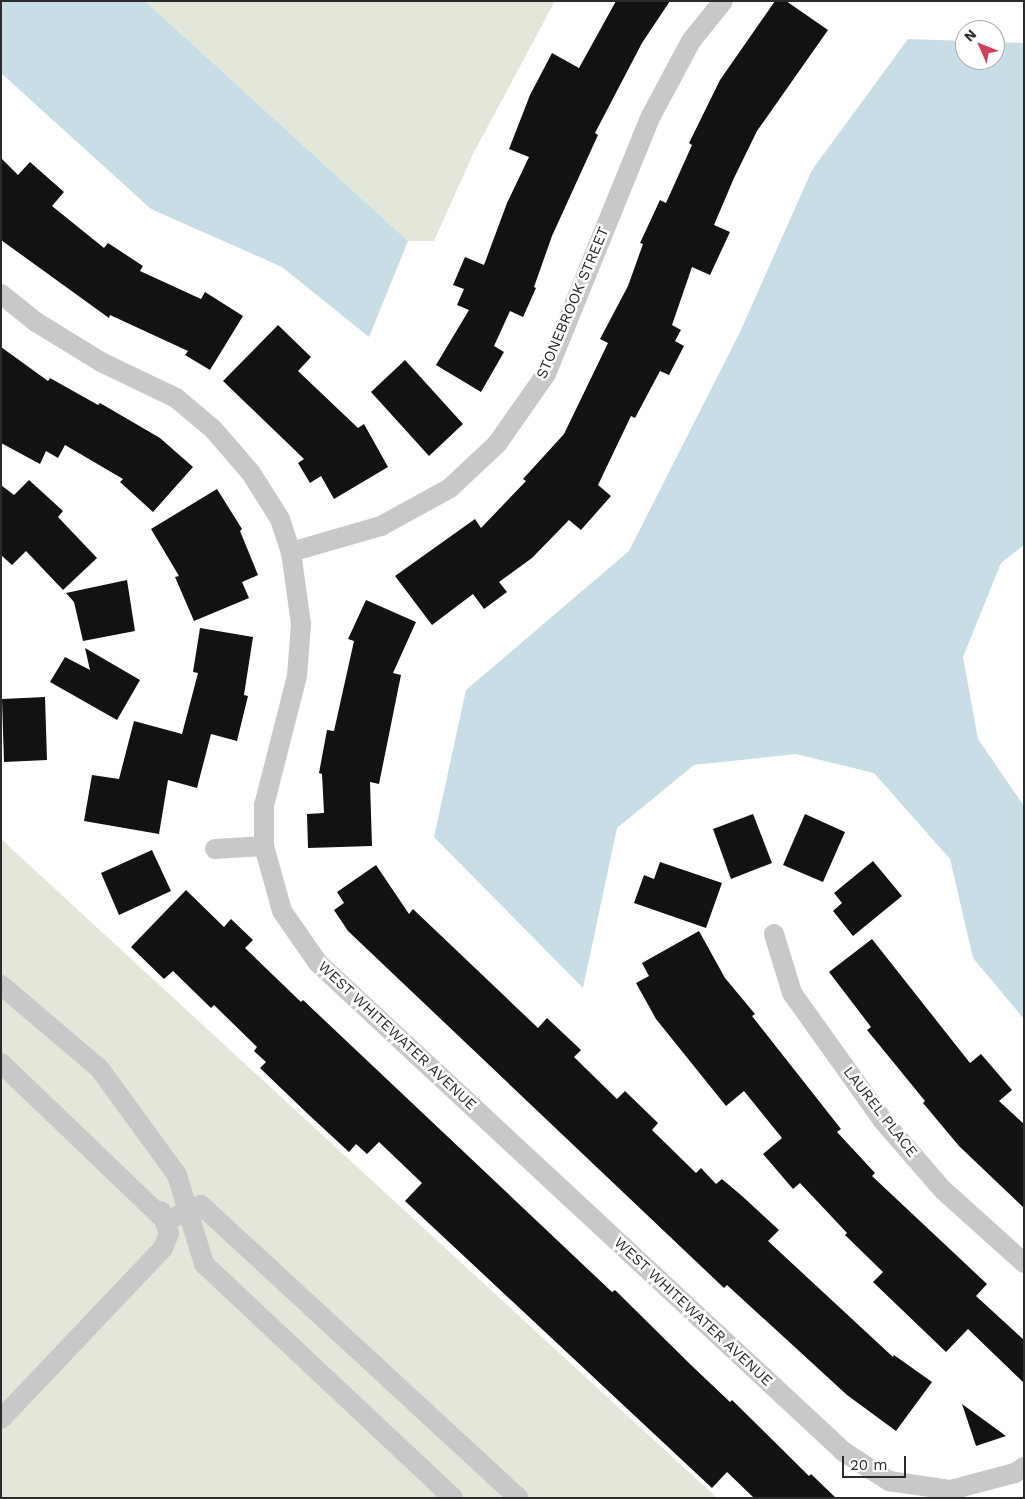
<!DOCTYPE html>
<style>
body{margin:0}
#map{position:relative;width:1025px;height:1499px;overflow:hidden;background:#fff;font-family:"Work Sans",sans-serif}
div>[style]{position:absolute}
.green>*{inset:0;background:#e3e7da}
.water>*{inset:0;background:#c8dde5}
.building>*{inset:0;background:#121212}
.street>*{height:20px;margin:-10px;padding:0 10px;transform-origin:10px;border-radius:10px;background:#c8c8c8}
span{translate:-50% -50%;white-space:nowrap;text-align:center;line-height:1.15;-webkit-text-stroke:5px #fff;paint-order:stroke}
.street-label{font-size:15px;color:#2b2b2b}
.frame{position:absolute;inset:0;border:2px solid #2b2b2b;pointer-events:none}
.north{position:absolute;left:955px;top:20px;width:50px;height:50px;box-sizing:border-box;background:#fff;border:1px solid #aaa;border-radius:50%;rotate:314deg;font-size:14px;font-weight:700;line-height:20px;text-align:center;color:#2b2b2b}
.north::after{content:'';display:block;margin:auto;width:18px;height:22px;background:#ce4259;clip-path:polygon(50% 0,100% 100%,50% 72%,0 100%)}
.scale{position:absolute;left:842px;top:1456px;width:64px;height:22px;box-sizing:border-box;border:2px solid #2b2b2b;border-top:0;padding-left:6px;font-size:15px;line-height:18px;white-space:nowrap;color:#2b2b2b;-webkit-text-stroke:4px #fff;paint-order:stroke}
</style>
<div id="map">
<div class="green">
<i style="clip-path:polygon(145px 1px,555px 1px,473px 154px,434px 241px,408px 241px)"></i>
<i style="clip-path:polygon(1px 839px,105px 935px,717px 1498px,1px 1498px)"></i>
</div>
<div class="water">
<i style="clip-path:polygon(1px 1px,145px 1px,408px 241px,369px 337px,282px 267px,151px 209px,1px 73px)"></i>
<i style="clip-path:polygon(908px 39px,965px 41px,965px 60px,995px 60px,995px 42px,1024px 43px,1024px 545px,1001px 563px,963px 657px,978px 739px,1024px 806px,1024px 1019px,973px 958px,950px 859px,874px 773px,796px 754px,694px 765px,617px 828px,583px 988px,434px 837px,466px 690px,629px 551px,740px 332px,812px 170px)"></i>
</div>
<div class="building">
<i style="clip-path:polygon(616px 1px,670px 1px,642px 43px,595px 133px,598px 135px,552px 236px,534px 287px,536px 288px,523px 317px,510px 311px,494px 346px,504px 352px,481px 392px,436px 365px,469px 310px,457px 305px,464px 289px,453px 285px,465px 257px,484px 265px,507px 203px,529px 157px,509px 149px,530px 95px,552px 53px,579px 68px)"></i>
<i style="clip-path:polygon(775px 1px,786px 1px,828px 30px,757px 131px,734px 178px,714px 225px,730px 232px,710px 275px,692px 267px,672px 325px,681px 330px,675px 341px,684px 346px,669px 375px,660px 371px,635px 418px,631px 416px,598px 485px,611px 496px,581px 530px,569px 520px,532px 558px,499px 582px,507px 592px,484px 609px,473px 594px,432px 625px,395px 576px,475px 519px,481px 528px,526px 481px,523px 479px,564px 434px,608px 343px,600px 339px,628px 286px,643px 244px,640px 243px,660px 200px,666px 203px,692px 145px,689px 143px,720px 80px)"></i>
<i style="clip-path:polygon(1px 158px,18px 175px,30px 162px,64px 192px,52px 206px,104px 248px,108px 243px,143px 266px,140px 271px,201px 299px,205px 292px,243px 316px,210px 370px,185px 355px,188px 351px,110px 315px,109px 318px,1px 240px)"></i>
<i style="clip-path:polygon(278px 325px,311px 357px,298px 371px,358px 428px,364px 424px,388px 467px,334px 499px,321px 476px,310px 483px,298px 463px,304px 459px,223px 381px)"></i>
<i style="clip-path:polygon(1px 347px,48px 381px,50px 378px,98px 405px,100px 403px,160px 438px,193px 467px,153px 512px,120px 482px,123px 479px,65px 445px,58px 458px,46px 451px,40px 464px,1px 443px)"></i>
<i style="clip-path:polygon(405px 360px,463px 424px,429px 456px,371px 392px)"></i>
<i style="clip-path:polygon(29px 480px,63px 511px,58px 517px,97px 558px,63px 590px,26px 551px,12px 565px,1px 555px,1px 485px,14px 495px)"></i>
<i style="clip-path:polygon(217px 489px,242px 529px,240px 531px,258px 575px,242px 582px,249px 598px,194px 621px,175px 577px,179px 576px,151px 529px)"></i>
<i style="clip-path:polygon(127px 580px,135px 631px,83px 641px,74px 602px,66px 593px)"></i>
<i style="clip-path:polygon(366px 600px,416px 622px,393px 673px,401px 675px,379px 784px,370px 782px,372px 846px,308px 848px,307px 814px,324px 813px,322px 774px,319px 773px,327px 730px,334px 731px,354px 641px,348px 639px)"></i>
<i style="clip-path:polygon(200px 628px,253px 637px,244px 695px,248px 696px,237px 741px,211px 734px,197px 788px,168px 780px,159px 834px,84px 821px,92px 775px,119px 779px,134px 721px,182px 734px,198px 673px,193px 672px)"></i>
<i style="clip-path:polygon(85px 648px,140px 680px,117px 720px,50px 682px,65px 657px,90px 670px)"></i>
<i style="clip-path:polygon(45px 697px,47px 760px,4px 762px,2px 699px)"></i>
<i style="clip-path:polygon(753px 814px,772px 863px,731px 879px,713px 829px)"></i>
<i style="clip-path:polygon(805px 814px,845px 832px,823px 882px,783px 865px)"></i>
<i style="clip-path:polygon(152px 850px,171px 891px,119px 915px,101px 873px)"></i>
<i style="clip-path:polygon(873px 861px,902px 896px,853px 936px,833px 911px,842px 903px,834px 893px)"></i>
<i style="clip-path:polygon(660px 862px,722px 883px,706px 928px,634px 903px,644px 875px,654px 879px)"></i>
<i style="clip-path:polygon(376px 865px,409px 914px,413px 909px,538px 1028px,547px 1018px,581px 1050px,574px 1057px,617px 1099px,625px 1091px,658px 1123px,652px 1130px,696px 1173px,701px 1168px,716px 1184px,722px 1179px,742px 1196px,779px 1230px,768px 1241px,893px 1357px,894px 1355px,932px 1382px,896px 1431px,847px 1395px,727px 1285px,724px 1288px,348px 931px,334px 910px,344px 903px,337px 892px)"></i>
<i style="clip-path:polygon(186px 890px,224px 927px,231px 919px,253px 940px,245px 948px,301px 1002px,303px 1000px,612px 1292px,615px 1290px,691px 1365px,730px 1402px,732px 1400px,809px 1476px,811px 1474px,836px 1498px,754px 1498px,727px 1472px,712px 1488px,405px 1201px,422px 1183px,379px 1142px,367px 1154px,356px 1144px,349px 1152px,309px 1115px,260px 1068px,266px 1062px,254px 1051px,257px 1047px,214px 1005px,211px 1008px,173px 971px,164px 979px,131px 947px)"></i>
<i style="clip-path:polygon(699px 931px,725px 978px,755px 1014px,752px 1016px,841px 1129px,837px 1132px,875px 1173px,872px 1176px,987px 1284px,976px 1296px,1024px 1340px,1024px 1383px,968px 1329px,946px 1352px,873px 1282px,883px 1272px,845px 1235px,847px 1233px,800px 1183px,793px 1189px,763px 1154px,782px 1138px,744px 1091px,726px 1106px,656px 1019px,636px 983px,649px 976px,642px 963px)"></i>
<i style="clip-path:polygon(872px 939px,970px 1063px,981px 1054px,1012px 1090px,999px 1101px,1024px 1124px,1024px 1208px,959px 1146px,923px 1103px,925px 1101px,867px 1030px,871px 1027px,829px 972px)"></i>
<i style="clip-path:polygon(962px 1404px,1006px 1436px,976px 1446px)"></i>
</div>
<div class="street">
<i style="left:1px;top:294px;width:45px;rotate:38.7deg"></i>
<i style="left:36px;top:322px;width:76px;rotate:31.6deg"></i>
<i style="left:101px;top:362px;width:83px;rotate:25.6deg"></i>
<i style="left:176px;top:398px;width:48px;rotate:40deg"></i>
<i style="left:213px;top:429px;width:58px;rotate:49.2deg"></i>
<i style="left:251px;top:473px;width:54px;rotate:57.8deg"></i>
<i style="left:280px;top:519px;width:35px;rotate:72deg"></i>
<i style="left:291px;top:552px;width:73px;rotate:82.1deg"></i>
<i style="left:301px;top:624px;width:52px;rotate:94.4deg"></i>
<i style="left:297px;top:676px;width:133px;rotate:104.3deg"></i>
<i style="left:264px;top:805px;width:41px;rotate:90deg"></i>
<i style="left:264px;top:846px;width:67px;rotate:74.5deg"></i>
<i style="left:282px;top:911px;width:63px;rotate:55.3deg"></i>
<i style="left:318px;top:963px;width:718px;rotate:42.91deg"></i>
<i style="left:844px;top:1452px;width:54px;rotate:32.8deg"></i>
<i style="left:889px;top:1481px;width:63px;rotate:8.3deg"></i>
<i style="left:951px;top:1490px;width:66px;rotate:-14.9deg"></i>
<i style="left:1015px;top:1473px;width:11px;rotate:-34deg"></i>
<i style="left:291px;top:552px;width:94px;rotate:-16.1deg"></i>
<i style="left:381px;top:526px;width:79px;rotate:-28.8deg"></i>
<i style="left:450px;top:488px;width:64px;rotate:-43.1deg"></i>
<i style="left:497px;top:444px;width:85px;rotate:-55deg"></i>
<i style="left:546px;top:374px;width:279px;rotate:-67.9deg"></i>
<i style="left:651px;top:116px;width:85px;rotate:-61.9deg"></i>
<i style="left:691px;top:41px;width:51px;rotate:-51.3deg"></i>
<i style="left:215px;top:849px;width:49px;rotate:-3.5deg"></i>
<i style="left:774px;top:934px;width:62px;rotate:73deg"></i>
<i style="left:792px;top:993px;width:158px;rotate:54.5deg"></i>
<i style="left:884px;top:1122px;width:90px;rotate:49.1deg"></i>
<i style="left:943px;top:1190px;width:109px;rotate:42deg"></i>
<i style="left:1px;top:985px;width:128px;rotate:40.3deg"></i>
<i style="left:99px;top:1068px;width:132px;rotate:53.9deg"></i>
<i style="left:177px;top:1175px;width:93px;rotate:73.1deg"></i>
<i style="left:204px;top:1264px;width:342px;rotate:43.2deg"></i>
<i style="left:1px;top:1063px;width:228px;rotate:43.8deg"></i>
<i style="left:166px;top:1221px;width:38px;rotate:-25deg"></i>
<i style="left:201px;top:1205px;width:432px;rotate:42.7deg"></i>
<i style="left:1px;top:1419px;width:236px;rotate:-46.5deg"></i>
<i style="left:163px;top:1248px;width:16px;rotate:-68deg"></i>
<i style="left:169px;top:1233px;width:23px;rotate:-110deg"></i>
</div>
<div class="street-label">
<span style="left:573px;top:303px;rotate:-67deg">STONEBROOK STREET</span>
<span style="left:397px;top:1036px;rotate:43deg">WEST WHITEWATER AVENUE</span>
<span style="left:880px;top:1112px;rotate:52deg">LAUREL PLACE</span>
<span style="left:693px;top:1312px;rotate:43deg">WEST WHITEWATER AVENUE</span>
</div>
<div class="frame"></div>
<div class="north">N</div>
<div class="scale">20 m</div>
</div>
